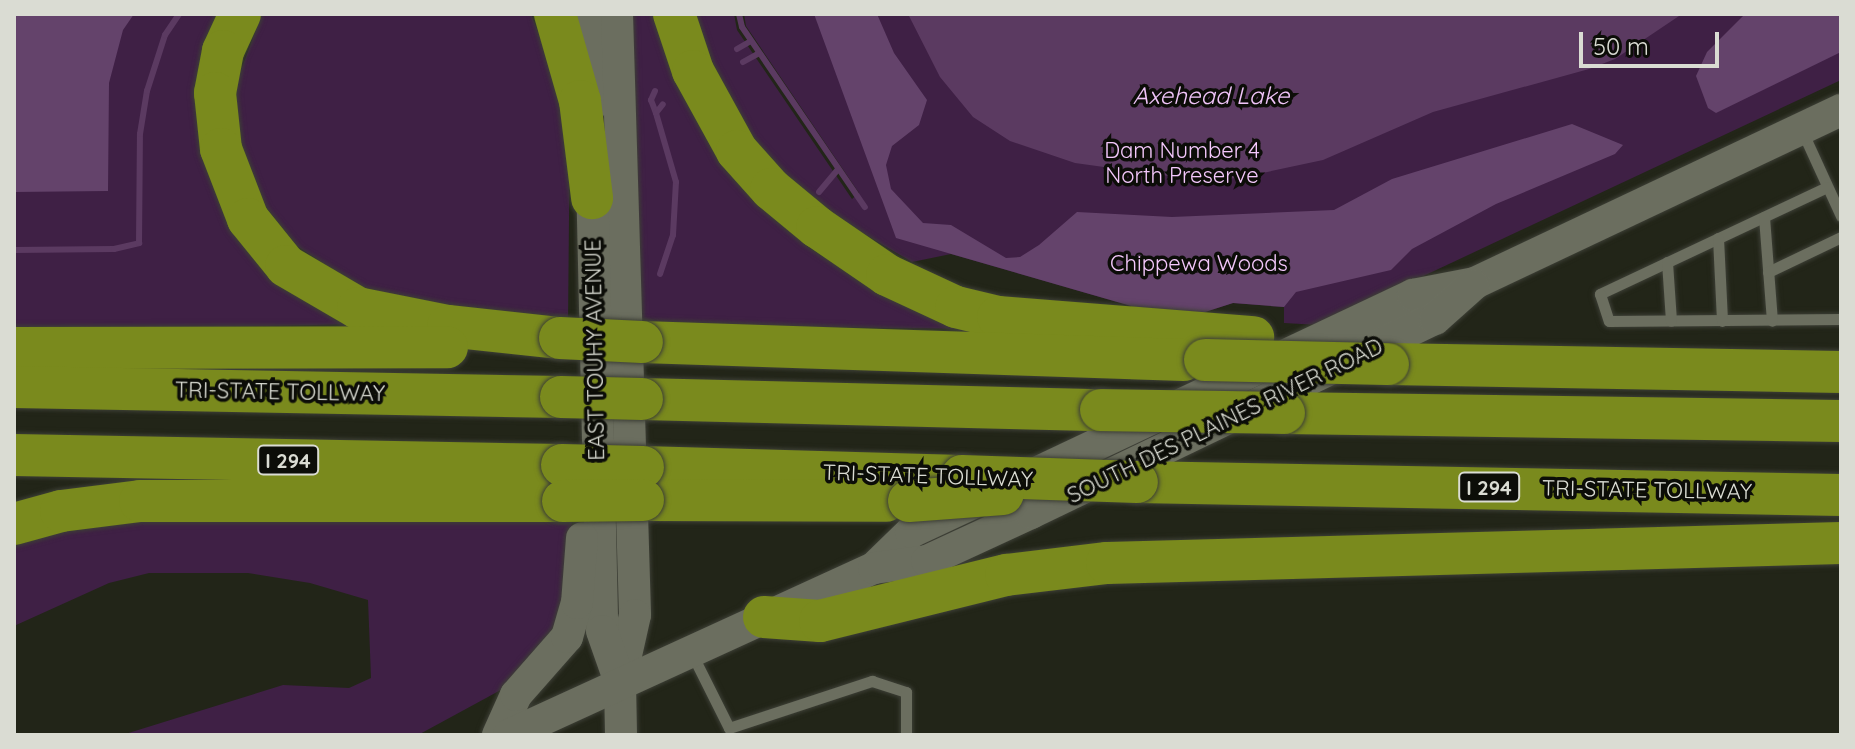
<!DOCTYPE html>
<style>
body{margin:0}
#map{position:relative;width:1855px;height:749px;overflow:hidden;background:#222518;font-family:Quicksand,sans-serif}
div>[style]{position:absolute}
.green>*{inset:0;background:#3f2045}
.forest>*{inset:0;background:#64436b}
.water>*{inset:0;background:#5b3a61}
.stream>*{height:6px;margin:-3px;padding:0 3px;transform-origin:3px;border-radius:3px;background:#5b3a61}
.roads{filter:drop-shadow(0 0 2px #3d3f36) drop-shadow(0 0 2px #3d3f36)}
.lane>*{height:11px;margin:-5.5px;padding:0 5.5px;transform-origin:5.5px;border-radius:5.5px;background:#6b6e5f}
.secondary>*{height:32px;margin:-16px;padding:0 16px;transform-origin:16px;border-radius:16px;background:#6b6e5f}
.highway>*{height:42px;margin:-21px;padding:0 21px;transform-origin:21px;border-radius:21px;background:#7a8a1d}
.bridges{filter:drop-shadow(0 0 2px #3d3f36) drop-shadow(0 0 2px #3d3f36)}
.highway-bridge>*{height:42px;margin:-21px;padding:0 21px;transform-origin:21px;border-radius:21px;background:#7a8a1d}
span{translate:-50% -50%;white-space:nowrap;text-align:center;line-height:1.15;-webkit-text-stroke:7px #0c0d08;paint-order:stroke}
.shield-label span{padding:2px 6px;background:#0c0d08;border:2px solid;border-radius:6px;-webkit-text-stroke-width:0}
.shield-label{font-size:20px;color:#dadcd3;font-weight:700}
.park-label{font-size:22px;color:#f4c8fc}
.street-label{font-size:22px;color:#dadcd3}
.water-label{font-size:24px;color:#f1c5fa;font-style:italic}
.frame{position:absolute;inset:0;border:16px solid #dadcd3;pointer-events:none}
.scale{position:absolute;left:1579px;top:32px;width:140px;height:36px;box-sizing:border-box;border:4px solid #dadcd3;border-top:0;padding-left:10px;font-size:24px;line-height:28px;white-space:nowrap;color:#dadcd3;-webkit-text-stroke:6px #0c0d08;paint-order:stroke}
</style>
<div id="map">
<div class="green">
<i style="clip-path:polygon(14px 14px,226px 14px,206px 146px,364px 324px,14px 331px)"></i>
<i style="clip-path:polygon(262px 14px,531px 14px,570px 113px,568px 323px,436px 305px,358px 286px,297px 246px,257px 196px,237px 137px,235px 86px)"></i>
<i style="clip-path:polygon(628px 14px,659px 14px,779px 222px,808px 247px,879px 292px,972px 329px,638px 325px)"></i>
<i style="clip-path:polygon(692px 14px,734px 14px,737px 30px,852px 199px,859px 193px,746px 26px,744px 14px,1841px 14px,1841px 80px,1319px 325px,1284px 323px,1284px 307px,1233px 303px,1202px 313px,1138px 308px,951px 254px,912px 262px,827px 212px,766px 159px,726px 100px)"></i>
<i style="clip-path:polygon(572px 517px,570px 584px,549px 644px,512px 684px,418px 735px,122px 735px,283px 685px,349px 688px,371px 678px,368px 600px,310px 583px,248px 573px,149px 573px,109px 583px,14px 626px,14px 546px,62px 531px,121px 522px)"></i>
</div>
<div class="forest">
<i style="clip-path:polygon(14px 14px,134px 14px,123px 30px,109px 83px,108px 191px,14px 192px)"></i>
<i style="clip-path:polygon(814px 14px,877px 14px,894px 53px,927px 100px,919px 125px,892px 146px,886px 165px,891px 189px,923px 223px,951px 225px,1006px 258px,1020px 257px,1039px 245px,1077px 212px,1172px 217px,1334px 210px,1392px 179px,1572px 124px,1623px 145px,1615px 154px,1496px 204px,1412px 249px,1391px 270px,1296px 292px,1284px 307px,1233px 303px,1202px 313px,1138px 308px,896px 238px)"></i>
<i style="clip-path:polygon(1745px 14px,1841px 14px,1841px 52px,1716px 113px,1708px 108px,1696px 76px,1707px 52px)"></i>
</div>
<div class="water">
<i style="clip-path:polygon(908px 14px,1682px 14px,1615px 59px,1589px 69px,1433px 112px,1323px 160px,1239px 178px,1198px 180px,1075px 163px,1010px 141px,973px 117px,940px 77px)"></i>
</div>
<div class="stream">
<i style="left:739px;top:14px;width:13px;rotate:77deg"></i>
<i style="left:742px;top:27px;width:218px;rotate:55.7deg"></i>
<i style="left:737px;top:49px;width:16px;rotate:-30deg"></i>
<i style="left:743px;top:62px;width:18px;rotate:-29deg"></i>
<i style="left:655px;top:91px;width:10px;rotate:114deg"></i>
<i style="left:651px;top:100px;width:14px;rotate:69deg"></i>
<i style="left:819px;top:192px;width:30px;rotate:-50deg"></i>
<i style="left:14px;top:250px;width:100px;rotate:-0.6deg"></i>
<i style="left:114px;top:249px;width:26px;rotate:-13deg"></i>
<i style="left:139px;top:243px;width:109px;rotate:-89.5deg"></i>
<i style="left:140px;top:134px;width:44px;rotate:-80.8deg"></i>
<i style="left:147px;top:91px;width:59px;rotate:-72.2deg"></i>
<i style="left:165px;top:35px;width:25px;rotate:-56deg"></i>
<i style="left:660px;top:274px;width:41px;rotate:-71.6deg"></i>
<i style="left:673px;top:235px;width:53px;rotate:-86.8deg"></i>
<i style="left:676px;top:182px;width:72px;rotate:-106.2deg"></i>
<i style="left:656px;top:113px;width:11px;rotate:-52deg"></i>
</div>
<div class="roads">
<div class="lane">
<i style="left:1803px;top:133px;width:91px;rotate:65.4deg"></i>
<i style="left:1827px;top:187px;width:251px;rotate:154.8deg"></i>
<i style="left:1600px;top:294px;width:28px;rotate:72deg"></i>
<i style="left:1609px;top:321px;width:232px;rotate:-0.5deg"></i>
<i style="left:1764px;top:217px;width:104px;rotate:85.6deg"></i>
<i style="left:1718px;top:238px;width:83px;rotate:87.2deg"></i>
<i style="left:1667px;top:262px;width:59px;rotate:86.1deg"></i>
<i style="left:1768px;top:272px;width:81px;rotate:-25.6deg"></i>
<i style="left:692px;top:654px;width:83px;rotate:63.4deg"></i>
<i style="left:729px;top:728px;width:151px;rotate:-18.2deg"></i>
<i style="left:872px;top:681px;width:36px;rotate:18deg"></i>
<i style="left:906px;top:692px;width:43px;rotate:90deg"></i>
</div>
<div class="secondary">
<i style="left:590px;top:14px;width:92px;rotate:89.4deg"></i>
<i style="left:617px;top:14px;width:601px;rotate:88.28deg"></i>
<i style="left:635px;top:615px;width:69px;rotate:102.6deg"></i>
<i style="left:620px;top:682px;width:53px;rotate:88.9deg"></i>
<i style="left:592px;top:176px;width:455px;rotate:88.7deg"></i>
<i style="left:602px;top:631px;width:54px;rotate:70.6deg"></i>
<i style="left:1030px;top:476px;width:424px;rotate:-25.3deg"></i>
<i style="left:1413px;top:295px;width:63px;rotate:-11deg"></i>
<i style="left:1475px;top:283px;width:405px;rotate:-25.3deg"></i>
<i style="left:874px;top:568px;width:52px;rotate:-44.2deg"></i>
<i style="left:911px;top:532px;width:73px;rotate:-25.2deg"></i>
<i style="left:498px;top:735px;width:44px;rotate:-65.8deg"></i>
<i style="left:516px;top:695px;width:77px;rotate:-48.7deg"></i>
<i style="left:567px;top:637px;width:35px;rotate:-74deg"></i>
<i style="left:577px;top:603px;width:65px;rotate:-85.6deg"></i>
<i style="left:509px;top:735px;width:401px;rotate:-24.6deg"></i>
<i style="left:874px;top:568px;width:53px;rotate:-7.5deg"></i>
<i style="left:927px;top:561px;width:115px;rotate:-24.8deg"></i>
<i style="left:1031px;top:513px;width:448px;rotate:-25.7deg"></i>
<i style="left:1435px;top:319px;width:51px;rotate:-41.8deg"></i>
</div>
<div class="highway">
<i style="left:240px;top:14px;width:41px;rotate:114.7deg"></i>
<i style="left:223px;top:51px;width:43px;rotate:100.8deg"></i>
<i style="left:215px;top:93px;width:56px;rotate:83.9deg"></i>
<i style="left:221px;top:149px;width:75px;rotate:68.9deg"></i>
<i style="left:248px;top:219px;width:60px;rotate:51deg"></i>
<i style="left:286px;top:266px;width:83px;rotate:30.3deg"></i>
<i style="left:358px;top:308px;width:92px;rotate:11.3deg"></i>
<i style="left:448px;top:326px;width:113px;rotate:6.1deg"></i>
<i style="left:555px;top:14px;width:91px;rotate:74deg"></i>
<i style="left:580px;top:101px;width:98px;rotate:82.9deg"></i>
<i style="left:674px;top:14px;width:60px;rotate:71.6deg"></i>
<i style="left:693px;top:71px;width:91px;rotate:61.2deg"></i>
<i style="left:737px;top:151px;width:51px;rotate:48.2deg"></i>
<i style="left:771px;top:189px;width:60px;rotate:39.6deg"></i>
<i style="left:817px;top:227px;width:85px;rotate:34.4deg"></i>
<i style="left:887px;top:275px;width:76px;rotate:24.9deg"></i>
<i style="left:956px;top:307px;width:43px;rotate:13.4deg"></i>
<i style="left:998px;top:317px;width:256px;rotate:4.5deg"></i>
<i style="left:642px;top:342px;width:542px;rotate:1.9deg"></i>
<i style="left:14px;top:348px;width:433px;rotate:-0.1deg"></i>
<i style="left:1388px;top:364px;width:453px;rotate:1deg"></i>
<i style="left:14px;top:387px;width:547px;rotate:1.05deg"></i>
<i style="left:642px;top:399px;width:459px;rotate:1.4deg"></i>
<i style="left:1284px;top:413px;width:557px;rotate:0.82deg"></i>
<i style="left:14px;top:455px;width:548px;rotate:1.05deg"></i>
<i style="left:643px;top:467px;width:319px;rotate:1.6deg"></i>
<i style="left:1137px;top:482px;width:704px;rotate:1.06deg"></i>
<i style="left:643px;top:500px;width:243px;rotate:0.2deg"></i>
<i style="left:14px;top:524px;width:49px;rotate:-15.5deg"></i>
<i style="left:61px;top:511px;width:80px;rotate:-7.2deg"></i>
<i style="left:140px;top:501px;width:423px"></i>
<i style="left:764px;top:617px;width:56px;rotate:4.1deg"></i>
<i style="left:820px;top:621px;width:192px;rotate:-13.9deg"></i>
<i style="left:1006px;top:575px;width:102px;rotate:-6.8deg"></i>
<i style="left:1107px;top:563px;width:734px;rotate:-1.56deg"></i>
</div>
</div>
<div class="bridges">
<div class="highway-bridge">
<i style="left:560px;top:338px;width:82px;rotate:2.8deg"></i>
<i style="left:1205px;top:360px;width:183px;rotate:1.3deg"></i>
<i style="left:561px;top:397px;width:81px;rotate:1.4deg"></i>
<i style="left:1101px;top:410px;width:183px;rotate:0.9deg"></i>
<i style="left:562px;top:465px;width:81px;rotate:1.4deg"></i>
<i style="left:962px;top:476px;width:175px;rotate:2deg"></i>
<i style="left:563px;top:501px;width:80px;rotate:-0.7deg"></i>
<i style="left:909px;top:501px;width:94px;rotate:-4.3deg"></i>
</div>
</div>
<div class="shield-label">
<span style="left:288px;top:460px">I 294</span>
<span style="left:1489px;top:487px">I 294</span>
</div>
<div class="park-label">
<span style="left:1182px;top:163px">Dam Number 4<br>North Preserve</span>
<span style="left:1199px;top:264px">Chippewa Woods</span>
</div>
<div class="street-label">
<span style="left:595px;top:350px;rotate:-91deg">EAST TOUHY AVENUE</span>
<span style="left:280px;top:392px;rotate:1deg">TRI-STATE TOLLWAY</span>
<span style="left:1225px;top:421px;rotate:-26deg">SOUTH DES PLAINES RIVER ROAD</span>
<span style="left:928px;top:476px;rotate:2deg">TRI-STATE TOLLWAY</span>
<span style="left:1647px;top:490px;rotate:1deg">TRI-STATE TOLLWAY</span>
</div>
<div class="water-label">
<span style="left:1211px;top:96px">Axehead Lake</span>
</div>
<div class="frame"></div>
<div class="scale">50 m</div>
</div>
